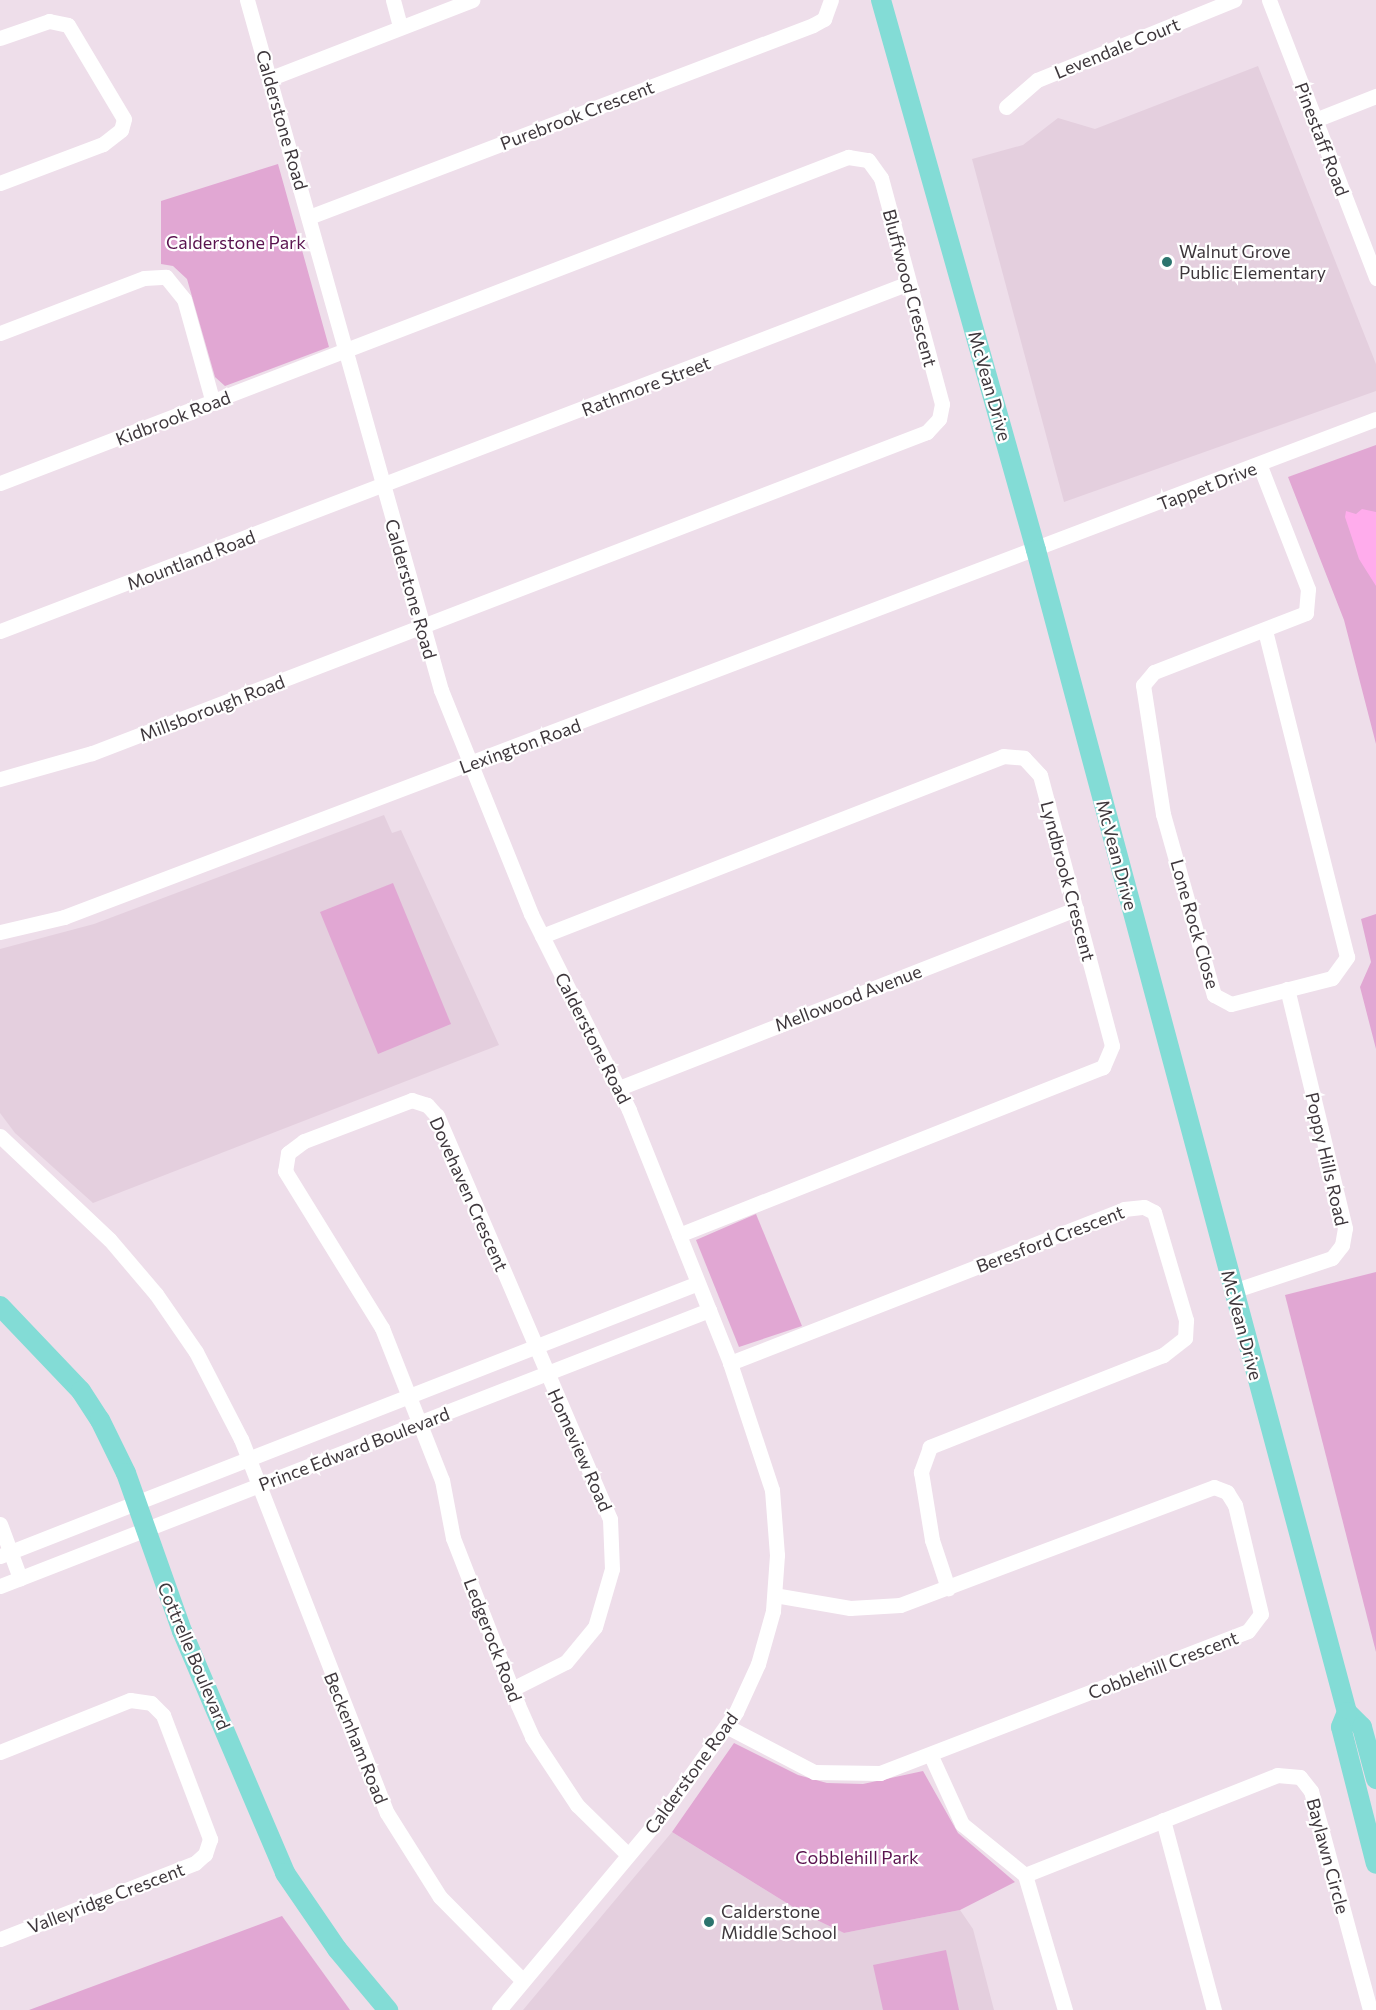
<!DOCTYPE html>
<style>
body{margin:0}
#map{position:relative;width:1376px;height:2010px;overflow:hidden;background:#eedeea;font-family:Commissioner,sans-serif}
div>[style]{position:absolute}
.built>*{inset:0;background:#e4cfde}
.green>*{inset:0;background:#e1a7d3}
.water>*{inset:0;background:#ffacec}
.minor>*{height:15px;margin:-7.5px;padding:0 7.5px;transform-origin:7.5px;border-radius:7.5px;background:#fff}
.major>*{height:20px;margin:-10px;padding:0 10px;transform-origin:10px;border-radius:10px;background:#83dcd6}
.dots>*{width:16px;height:16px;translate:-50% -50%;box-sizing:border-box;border:3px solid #fff;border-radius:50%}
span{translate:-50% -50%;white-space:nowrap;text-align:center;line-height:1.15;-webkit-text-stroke:4.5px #fff;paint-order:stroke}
.street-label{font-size:18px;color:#3e373c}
.park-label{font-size:18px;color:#5a134f}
.poi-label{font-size:18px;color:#3e373c}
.left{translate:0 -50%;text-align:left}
</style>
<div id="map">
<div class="built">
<i style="clip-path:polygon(1258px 66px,1376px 364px,1376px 391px,1064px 502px,972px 159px,1023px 145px,1058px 118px,1095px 129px)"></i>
<i style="clip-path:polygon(384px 815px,392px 833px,401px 830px,499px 1045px,93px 1203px,15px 1133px,0 1113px,0 949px,94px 924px)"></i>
<i style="clip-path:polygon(672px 1832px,806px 1915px,844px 1933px,960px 1910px,973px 1929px,994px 2010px,523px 2010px)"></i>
</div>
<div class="green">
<i style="clip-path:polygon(278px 164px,329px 347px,225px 386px,215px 377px,187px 279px,173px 266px,161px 264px,161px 201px)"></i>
<i style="clip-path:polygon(1376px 445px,1376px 744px,1344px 620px,1288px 477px)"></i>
<i style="clip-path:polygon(393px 883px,451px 1024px,378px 1054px,320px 912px)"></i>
<i style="clip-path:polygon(1376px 914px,1376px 1049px,1360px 987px,1371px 962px,1361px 919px)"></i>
<i style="clip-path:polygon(756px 1214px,802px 1326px,739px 1347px,696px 1240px)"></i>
<i style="clip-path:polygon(1376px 1272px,1376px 1652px,1285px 1295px)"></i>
<i style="clip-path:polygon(734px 1743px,798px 1775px,827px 1783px,863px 1784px,923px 1771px,958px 1833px,1015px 1882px,960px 1910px,844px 1933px,806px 1915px,672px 1832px)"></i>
<i style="clip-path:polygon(282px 1916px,350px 2010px,29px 2010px)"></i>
<i style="clip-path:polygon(946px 1950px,959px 2010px,883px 2010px,873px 1965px)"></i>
</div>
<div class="water">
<i style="clip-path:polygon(1362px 509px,1376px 512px,1376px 586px,1359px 559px,1345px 517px,1346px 511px,1356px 514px)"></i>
</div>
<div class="minor">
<i style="left:247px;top:0;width:717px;rotate:74.3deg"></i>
<i style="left:441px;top:690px;width:241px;rotate:68.1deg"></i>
<i style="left:531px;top:914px;width:219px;rotate:63.4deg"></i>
<i style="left:629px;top:1110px;width:272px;rotate:68.2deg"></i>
<i style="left:730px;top:1363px;width:134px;rotate:71.7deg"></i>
<i style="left:772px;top:1490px;width:65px;rotate:85.6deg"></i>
<i style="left:777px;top:1555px;width:56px;rotate:94.1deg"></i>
<i style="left:773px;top:1611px;width:55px;rotate:105.8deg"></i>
<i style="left:758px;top:1664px;width:53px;rotate:114.6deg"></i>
<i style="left:736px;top:1712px;width:127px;rotate:125.7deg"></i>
<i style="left:662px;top:1815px;width:254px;rotate:129.9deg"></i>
<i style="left:393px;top:0;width:28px;rotate:75deg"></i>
<i style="left:1269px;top:0;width:298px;rotate:68.9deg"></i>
<i style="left:0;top:38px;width:52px;rotate:-19.1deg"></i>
<i style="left:49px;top:21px;width:19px;rotate:12deg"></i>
<i style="left:68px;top:25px;width:109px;rotate:59.2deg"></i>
<i style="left:124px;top:119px;width:11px;rotate:105deg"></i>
<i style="left:121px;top:130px;width:23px;rotate:142deg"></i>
<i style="left:103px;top:144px;width:110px;rotate:159.3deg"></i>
<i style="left:271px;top:78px;width:216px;rotate:-21.2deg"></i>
<i style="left:1006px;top:107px;width:41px;rotate:-41.1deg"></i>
<i style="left:1037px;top:80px;width:213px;rotate:-22.1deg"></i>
<i style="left:1315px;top:120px;width:66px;rotate:-21.5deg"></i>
<i style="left:309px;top:217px;width:539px;rotate:-20.85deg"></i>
<i style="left:813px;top:25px;width:13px;rotate:-29deg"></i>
<i style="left:824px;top:19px;width:20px;rotate:-70deg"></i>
<i style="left:0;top:333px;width:154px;rotate:-20.9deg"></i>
<i style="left:144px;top:278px;width:22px;rotate:-3deg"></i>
<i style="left:166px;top:277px;width:28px;rotate:51deg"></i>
<i style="left:184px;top:299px;width:108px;rotate:74.4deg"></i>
<i style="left:1260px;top:466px;width:132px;rotate:68.7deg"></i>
<i style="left:1308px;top:589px;width:24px;rotate:95deg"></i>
<i style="left:1306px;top:613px;width:163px;rotate:158.8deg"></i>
<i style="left:1154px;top:672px;width:17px;rotate:130deg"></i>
<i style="left:1143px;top:685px;width:131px;rotate:81.2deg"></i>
<i style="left:1163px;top:814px;width:188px;rotate:74.3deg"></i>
<i style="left:1214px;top:995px;width:19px;rotate:28deg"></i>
<i style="left:1231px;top:1004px;width:104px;rotate:-14.4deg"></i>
<i style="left:1332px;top:978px;width:26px;rotate:-54deg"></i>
<i style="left:1347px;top:957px;width:336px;rotate:-104.1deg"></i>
<i style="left:0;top:483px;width:909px;rotate:-21.03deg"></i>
<i style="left:848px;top:157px;width:20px;rotate:9deg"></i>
<i style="left:868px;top:160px;width:22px;rotate:54deg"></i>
<i style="left:881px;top:178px;width:234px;rotate:74.9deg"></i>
<i style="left:942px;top:404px;width:15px;rotate:101deg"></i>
<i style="left:939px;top:419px;width:18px;rotate:133deg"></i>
<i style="left:927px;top:432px;width:895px;rotate:158.97deg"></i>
<i style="left:92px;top:753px;width:96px;rotate:164.2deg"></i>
<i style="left:0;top:631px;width:973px;rotate:-20.95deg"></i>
<i style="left:0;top:932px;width:66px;rotate:-13.2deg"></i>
<i style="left:64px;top:917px;width:1403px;rotate:-20.79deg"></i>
<i style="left:542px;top:936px;width:495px;rotate:-21.3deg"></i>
<i style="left:1003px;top:756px;width:21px;rotate:5deg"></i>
<i style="left:1024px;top:758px;width:23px;rotate:47deg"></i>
<i style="left:1040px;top:775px;width:280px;rotate:75.1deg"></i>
<i style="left:1112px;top:1046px;width:23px;rotate:113deg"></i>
<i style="left:1103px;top:1067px;width:456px;rotate:158.4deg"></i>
<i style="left:619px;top:1088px;width:491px;rotate:-21.4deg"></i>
<i style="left:0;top:1136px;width:151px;rotate:43.4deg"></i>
<i style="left:110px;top:1240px;width:71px;rotate:49.6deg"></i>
<i style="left:156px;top:1294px;width:70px;rotate:55.4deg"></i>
<i style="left:196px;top:1352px;width:98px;rotate:62.7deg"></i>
<i style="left:241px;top:1439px;width:401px;rotate:68.7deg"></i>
<i style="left:387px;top:1813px;width:99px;rotate:57.8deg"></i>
<i style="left:440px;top:1897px;width:118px;rotate:45.3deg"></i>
<i style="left:1233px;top:1291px;width:104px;rotate:-18.4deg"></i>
<i style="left:1332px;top:1258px;width:16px;rotate:-52deg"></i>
<i style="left:1342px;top:1245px;width:17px;rotate:-80deg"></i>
<i style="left:1345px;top:1228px;width:246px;rotate:-103.6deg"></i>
<i style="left:730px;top:1363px;width:423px;rotate:-21.3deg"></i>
<i style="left:1124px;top:1209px;width:20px;rotate:-6deg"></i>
<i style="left:1144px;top:1207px;width:11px;rotate:27deg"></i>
<i style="left:1154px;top:1212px;width:113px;rotate:73.5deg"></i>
<i style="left:1186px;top:1320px;width:18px;rotate:93deg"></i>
<i style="left:1185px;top:1338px;width:28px;rotate:142deg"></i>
<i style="left:1163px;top:1355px;width:251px;rotate:158.5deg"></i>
<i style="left:930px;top:1447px;width:27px;rotate:110deg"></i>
<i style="left:921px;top:1472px;width:69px;rotate:80.8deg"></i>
<i style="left:932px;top:1540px;width:51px;rotate:71.6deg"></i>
<i style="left:0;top:1524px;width:58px;rotate:69.7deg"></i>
<i style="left:0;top:1556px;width:749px;rotate:-21.36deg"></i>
<i style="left:0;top:1586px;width:761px;rotate:-21.27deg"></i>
<i style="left:512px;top:1689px;width:60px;rotate:-26.6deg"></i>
<i style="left:566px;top:1662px;width:45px;rotate:-50.4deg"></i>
<i style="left:595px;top:1627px;width:60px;rotate:-73.7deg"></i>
<i style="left:612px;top:1569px;width:50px;rotate:-92.3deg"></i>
<i style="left:610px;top:1519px;width:439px;rotate:-113.2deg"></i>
<i style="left:437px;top:1116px;width:15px;rotate:-132deg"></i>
<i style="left:427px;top:1105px;width:16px;rotate:-162deg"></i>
<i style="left:412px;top:1100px;width:116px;rotate:159.2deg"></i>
<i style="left:304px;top:1141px;width:20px;rotate:143deg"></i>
<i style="left:288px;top:1153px;width:18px;rotate:99deg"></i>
<i style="left:285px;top:1171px;width:185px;rotate:58.3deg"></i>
<i style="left:382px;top:1328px;width:163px;rotate:68.5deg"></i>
<i style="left:442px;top:1480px;width:59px;rotate:79.3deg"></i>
<i style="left:453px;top:1538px;width:179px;rotate:68.7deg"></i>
<i style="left:518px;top:1705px;width:35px;rotate:66deg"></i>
<i style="left:532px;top:1737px;width:82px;rotate:56.5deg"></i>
<i style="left:577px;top:1805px;width:71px;rotate:44.4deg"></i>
<i style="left:728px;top:1727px;width:97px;rotate:27.6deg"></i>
<i style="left:814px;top:1772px;width:66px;rotate:0.9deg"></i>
<i style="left:880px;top:1773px;width:394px;rotate:-21.1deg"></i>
<i style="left:1248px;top:1631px;width:21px;rotate:-53deg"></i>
<i style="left:1261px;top:1614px;width:112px;rotate:-103.4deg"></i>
<i style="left:1235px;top:1505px;width:15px;rotate:-122deg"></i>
<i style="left:1227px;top:1492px;width:14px;rotate:-159deg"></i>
<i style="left:1214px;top:1487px;width:335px;rotate:159.4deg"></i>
<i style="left:900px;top:1605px;width:50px;rotate:176.6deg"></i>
<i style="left:850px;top:1608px;width:76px;rotate:-170.2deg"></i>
<i style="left:0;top:1752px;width:140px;rotate:-21.8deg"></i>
<i style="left:130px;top:1700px;width:21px;rotate:8deg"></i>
<i style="left:151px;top:1703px;width:17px;rotate:45deg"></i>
<i style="left:163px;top:1715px;width:133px;rotate:69.2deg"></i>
<i style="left:210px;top:1839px;width:16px;rotate:108deg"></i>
<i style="left:205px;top:1854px;width:13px;rotate:138deg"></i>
<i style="left:195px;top:1863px;width:209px;rotate:158.7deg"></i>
<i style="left:931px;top:1756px;width:75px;rotate:65.5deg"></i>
<i style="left:962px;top:1824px;width:81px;rotate:39deg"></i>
<i style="left:1025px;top:1875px;width:141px;rotate:73.5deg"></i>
<i style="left:1163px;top:1820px;width:197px;rotate:75deg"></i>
<i style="left:1025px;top:1875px;width:271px;rotate:-21.6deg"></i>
<i style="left:1277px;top:1775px;width:23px;rotate:5deg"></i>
<i style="left:1300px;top:1777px;width:18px;rotate:52deg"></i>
<i style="left:1311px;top:1791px;width:227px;rotate:74.9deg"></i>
</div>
<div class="major">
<i style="left:881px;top:0;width:571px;rotate:74.26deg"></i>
<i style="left:1036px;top:550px;width:1203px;rotate:75.02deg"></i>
<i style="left:1347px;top:1712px;width:21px;rotate:45deg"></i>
<i style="left:1362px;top:1727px;width:54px;rotate:74.9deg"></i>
<i style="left:0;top:1306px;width:117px;rotate:46.4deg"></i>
<i style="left:81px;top:1391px;width:35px;rotate:57deg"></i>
<i style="left:100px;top:1420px;width:59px;rotate:63.9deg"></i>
<i style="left:126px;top:1473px;width:168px;rotate:70.5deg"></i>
<i style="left:182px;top:1631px;width:263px;rotate:66.9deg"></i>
<i style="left:285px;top:1873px;width:92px;rotate:55.6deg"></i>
<i style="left:337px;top:1949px;width:80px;rotate:50.1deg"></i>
<i style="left:1347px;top:1712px;width:16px;rotate:112deg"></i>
<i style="left:1341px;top:1727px;width:141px;rotate:75.7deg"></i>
</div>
<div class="dots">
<i style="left:1167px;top:262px;background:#2c746e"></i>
<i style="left:709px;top:1922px;background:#2c746e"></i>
</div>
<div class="street-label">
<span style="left:1117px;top:48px;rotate:-22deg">Levendale Court</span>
<span style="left:577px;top:115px;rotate:-21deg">Purebrook Crescent</span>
<span style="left:282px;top:120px;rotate:74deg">Calderstone Road</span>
<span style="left:1322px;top:139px;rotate:69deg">Pinestaff Road</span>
<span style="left:910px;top:288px;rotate:75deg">Bluffwood Crescent</span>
<span style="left:646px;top:386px;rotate:-21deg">Rathmore Street</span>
<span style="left:990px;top:386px;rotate:74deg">McVean Drive</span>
<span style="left:173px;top:418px;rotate:-21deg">Kidbrook Road</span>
<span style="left:1207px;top:486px;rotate:-21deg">Tappet Drive</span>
<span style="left:191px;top:560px;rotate:-21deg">Mountland Road</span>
<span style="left:411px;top:589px;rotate:74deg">Calderstone Road</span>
<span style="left:212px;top:708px;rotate:-21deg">Millsborough Road</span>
<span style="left:520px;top:746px;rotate:-20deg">Lexington Road</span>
<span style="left:1117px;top:855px;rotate:75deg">McVean Drive</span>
<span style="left:1068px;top:881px;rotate:75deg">Lyndbrook Crescent</span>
<span style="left:1195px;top:924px;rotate:74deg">Lone Rock Close</span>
<span style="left:848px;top:998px;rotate:-21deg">Mellowood Avenue</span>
<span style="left:593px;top:1038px;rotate:63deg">Calderstone Road</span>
<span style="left:1327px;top:1159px;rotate:77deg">Poppy Hills Road</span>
<span style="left:469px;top:1194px;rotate:66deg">Dovehaven Crescent</span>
<span style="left:1050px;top:1239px;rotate:-21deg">Beresford Crescent</span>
<span style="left:1242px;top:1325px;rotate:75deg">McVean Drive</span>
<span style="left:354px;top:1449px;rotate:-21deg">Prince Edward Boulevard</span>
<span style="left:580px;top:1450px;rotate:66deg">Homeview Road</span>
<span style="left:493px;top:1640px;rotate:69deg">Ledgerock Road</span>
<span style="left:194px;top:1656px;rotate:67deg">Cottrelle Boulevard</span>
<span style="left:1163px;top:1665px;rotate:-21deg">Cobblehill Crescent</span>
<span style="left:356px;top:1738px;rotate:68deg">Beckenham Road</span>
<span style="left:691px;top:1773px;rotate:-54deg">Calderstone Road</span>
<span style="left:1328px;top:1856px;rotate:75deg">Baylawn Circle</span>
<span style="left:106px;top:1898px;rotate:-21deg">Valleyridge Crescent</span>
</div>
<div class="park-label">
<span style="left:236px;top:242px">Calderstone Park</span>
<span style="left:857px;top:1857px">Cobblehill Park</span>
</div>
<div class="poi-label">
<span class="left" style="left:1179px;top:262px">Walnut Grove<br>Public Elementary</span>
<span class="left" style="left:721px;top:1922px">Calderstone<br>Middle School</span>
</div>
</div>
